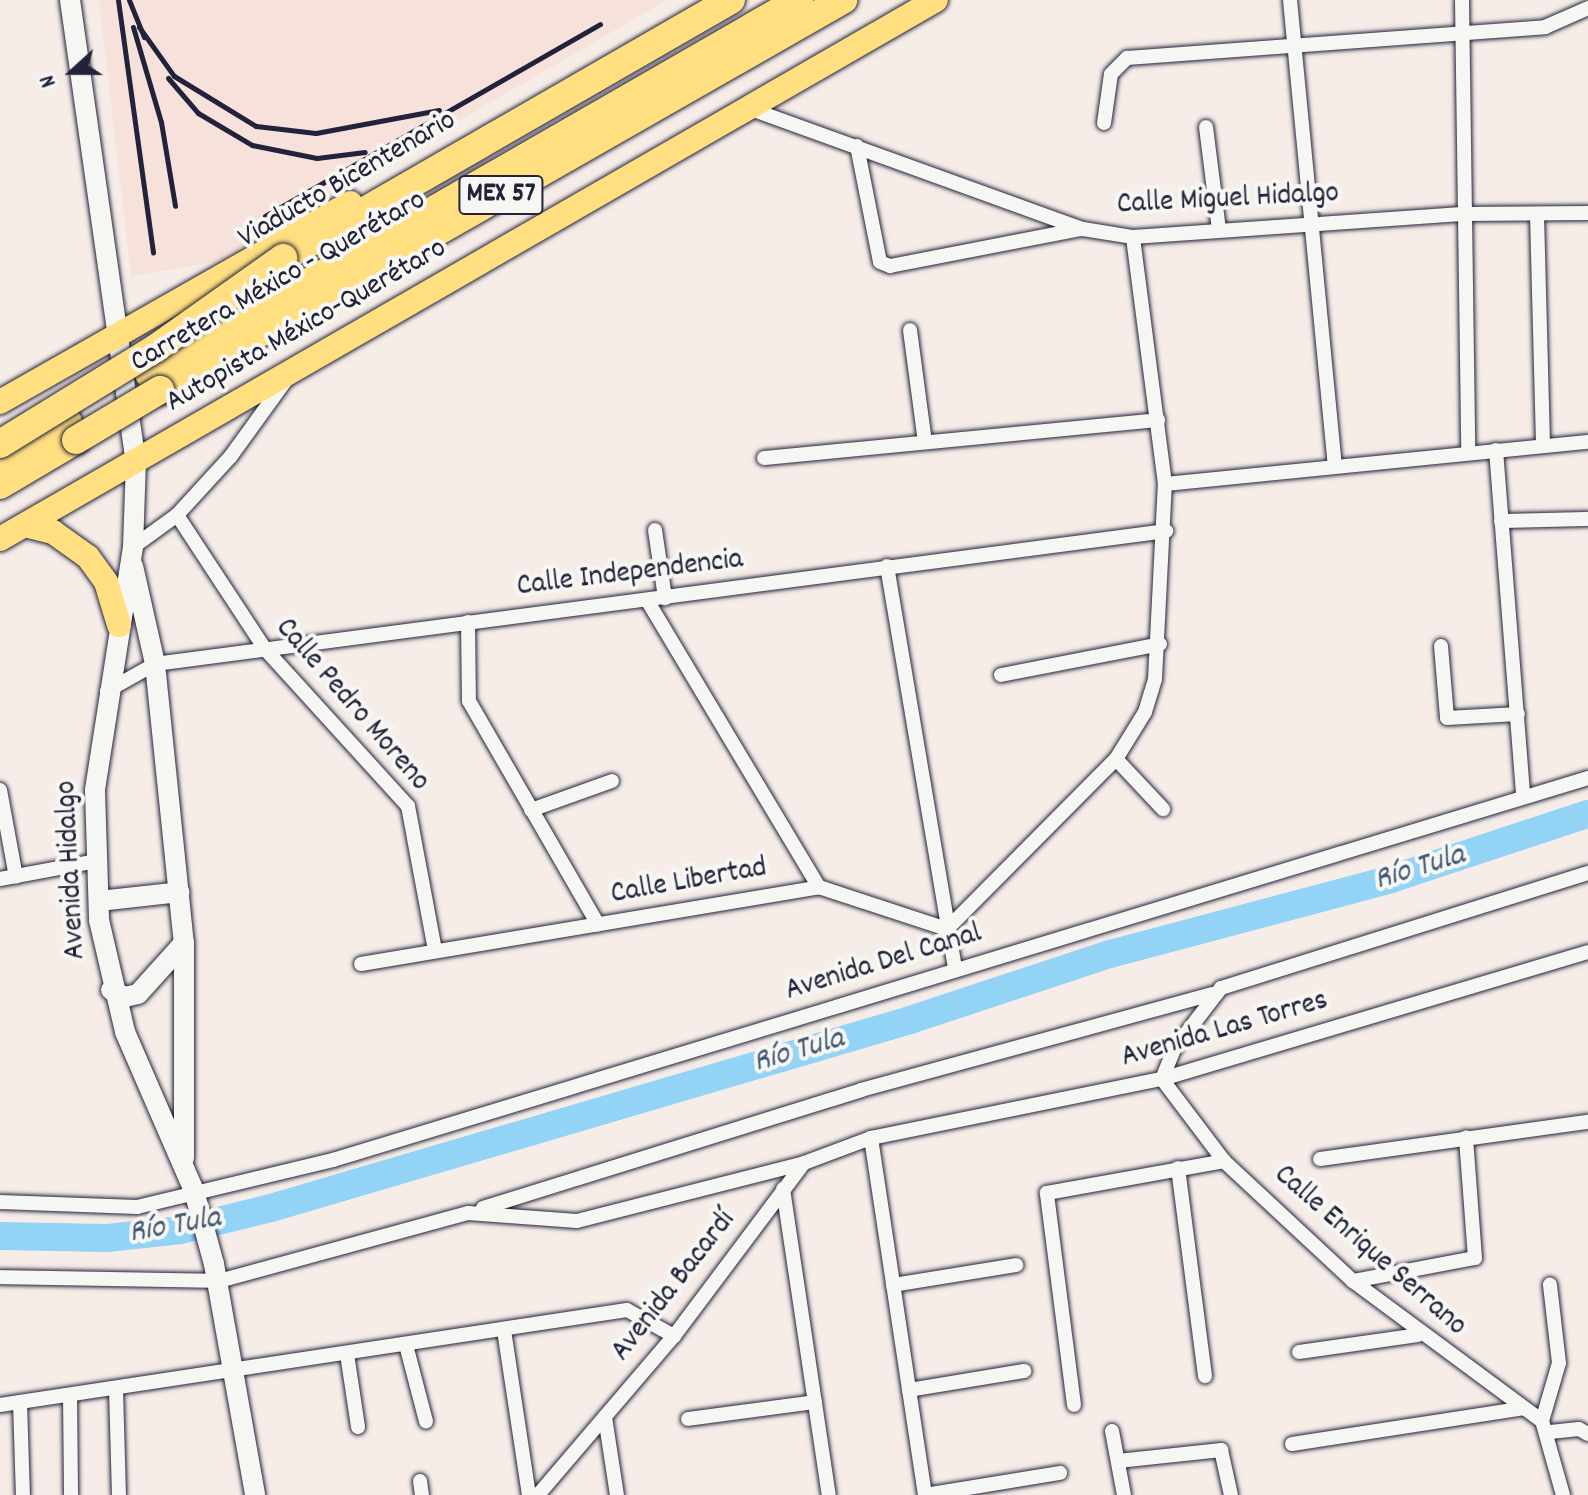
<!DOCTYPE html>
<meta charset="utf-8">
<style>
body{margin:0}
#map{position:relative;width:1588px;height:1495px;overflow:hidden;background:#f6ede8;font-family:Dekko,sans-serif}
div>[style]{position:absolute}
.built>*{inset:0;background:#f6e2db}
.river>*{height:28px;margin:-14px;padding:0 14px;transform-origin:14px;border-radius:14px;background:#93d3f5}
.roads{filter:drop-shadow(0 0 2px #22223b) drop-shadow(0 0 2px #22223b)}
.street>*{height:14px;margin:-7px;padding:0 7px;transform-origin:7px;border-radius:7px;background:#f6f6f2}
.secondary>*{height:20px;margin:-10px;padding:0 10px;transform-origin:10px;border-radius:10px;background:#f6f6f2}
.primary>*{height:24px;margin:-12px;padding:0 12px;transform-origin:12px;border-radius:12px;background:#ffdf80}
.highway>*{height:28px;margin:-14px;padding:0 14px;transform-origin:14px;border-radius:14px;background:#ffdf80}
.rail>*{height:5px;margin:-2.5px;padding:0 2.5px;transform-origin:2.5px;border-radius:2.5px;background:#22223b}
.bridges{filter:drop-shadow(0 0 2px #22223b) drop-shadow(0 0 2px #22223b)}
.highway-bridge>*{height:28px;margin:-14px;padding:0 14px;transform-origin:14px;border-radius:14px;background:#ffdf80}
span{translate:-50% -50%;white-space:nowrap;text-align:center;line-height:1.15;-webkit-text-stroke:8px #f6f6f2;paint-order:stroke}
.shield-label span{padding:2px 6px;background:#f6f6f2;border:2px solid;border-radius:6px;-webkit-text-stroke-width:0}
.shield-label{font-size:28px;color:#22223b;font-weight:700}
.street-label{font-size:30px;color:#22223b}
.water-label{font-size:32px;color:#445773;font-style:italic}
.north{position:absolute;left:32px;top:32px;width:80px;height:80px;-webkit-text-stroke:6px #f6f6f2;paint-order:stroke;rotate:249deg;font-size:22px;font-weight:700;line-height:32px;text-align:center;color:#22223b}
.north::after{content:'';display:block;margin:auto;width:28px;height:36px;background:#22223b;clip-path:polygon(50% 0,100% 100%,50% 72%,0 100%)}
</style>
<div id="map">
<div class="built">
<i style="clip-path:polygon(99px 0,667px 0,215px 262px,131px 276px)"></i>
</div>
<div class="river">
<i style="left:0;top:1236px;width:107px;rotate:1.1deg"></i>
<i style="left:107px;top:1238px;width:74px;rotate:-6.2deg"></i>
<i style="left:181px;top:1230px;width:93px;rotate:-13.7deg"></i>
<i style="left:271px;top:1208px;width:666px;rotate:-16.39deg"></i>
<i style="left:910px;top:1020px;width:211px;rotate:-18.3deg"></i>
<i style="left:1110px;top:954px;width:291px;rotate:-14.9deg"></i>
<i style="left:1391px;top:879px;width:207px;rotate:-18.3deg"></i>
</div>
<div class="roads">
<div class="street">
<i style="left:1290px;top:0;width:468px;rotate:84.5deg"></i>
<i style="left:1462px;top:0;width:453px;rotate:89.2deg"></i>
<i style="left:748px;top:108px;width:356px;rotate:19.9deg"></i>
<i style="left:1083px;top:229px;width:51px;rotate:9.1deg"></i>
<i style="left:1133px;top:237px;width:333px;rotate:-4deg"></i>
<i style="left:1465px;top:214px;width:123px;rotate:-0.5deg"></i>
<i style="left:1104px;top:123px;width:49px;rotate:-81.9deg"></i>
<i style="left:1111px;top:74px;width:23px;rotate:-45deg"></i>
<i style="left:1127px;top:58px;width:419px;rotate:-4.2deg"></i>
<i style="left:1545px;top:27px;width:47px;rotate:-23.8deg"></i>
<i style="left:1206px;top:127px;width:104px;rotate:82.8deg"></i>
<i style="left:857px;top:146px;width:118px;rotate:78.8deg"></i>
<i style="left:880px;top:262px;width:11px;rotate:22deg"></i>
<i style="left:890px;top:266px;width:195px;rotate:-11deg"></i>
<i style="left:1537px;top:215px;width:230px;rotate:88.5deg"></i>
<i style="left:910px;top:330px;width:113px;rotate:82.4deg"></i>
<i style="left:1496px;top:450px;width:346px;rotate:85.5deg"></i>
<i style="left:764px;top:458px;width:396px;rotate:-5.5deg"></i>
<i style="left:1165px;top:484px;width:425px;rotate:-5.7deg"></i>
<i style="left:177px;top:515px;width:160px;rotate:56.7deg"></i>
<i style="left:265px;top:649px;width:212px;rotate:47.7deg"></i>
<i style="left:408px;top:806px;width:147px;rotate:79.4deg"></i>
<i style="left:1501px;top:521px;width:87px;rotate:-1.3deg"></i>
<i style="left:655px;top:530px;width:69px;rotate:81.6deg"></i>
<i style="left:133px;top:547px;width:54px;rotate:-36deg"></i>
<i style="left:177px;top:515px;width:80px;rotate:-47.5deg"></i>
<i style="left:231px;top:456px;width:94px;rotate:-54.1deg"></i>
<i style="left:887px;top:566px;width:410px;rotate:80.4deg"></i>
<i style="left:647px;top:600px;width:335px;rotate:59.1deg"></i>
<i style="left:468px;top:622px;width:79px;rotate:89.3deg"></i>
<i style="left:469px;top:701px;width:258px;rotate:60deg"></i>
<i style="left:1441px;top:646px;width:72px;rotate:85.2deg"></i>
<i style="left:1447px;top:718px;width:71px;rotate:-3.2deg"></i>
<i style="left:1001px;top:675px;width:162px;rotate:-11deg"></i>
<i style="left:107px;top:691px;width:55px;rotate:-29.4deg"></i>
<i style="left:155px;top:664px;width:1020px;rotate:-7.49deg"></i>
<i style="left:1116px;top:759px;width:69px;rotate:46.8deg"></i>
<i style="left:0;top:790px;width:88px;rotate:79.6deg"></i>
<i style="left:531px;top:810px;width:86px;rotate:-19.7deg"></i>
<i style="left:0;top:879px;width:99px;rotate:-10.5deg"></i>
<i style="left:361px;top:964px;width:464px;rotate:-9.5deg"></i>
<i style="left:819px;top:887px;width:135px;rotate:18.2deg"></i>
<i style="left:947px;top:929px;width:240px;rotate:-45.2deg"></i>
<i style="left:1116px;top:759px;width:55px;rotate:-58.3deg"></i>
<i style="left:1145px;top:712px;width:34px;rotate:-73deg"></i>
<i style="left:1155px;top:679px;width:195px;rotate:-87.1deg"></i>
<i style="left:1165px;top:484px;width:249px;rotate:-97.4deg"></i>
<i style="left:871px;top:1138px;width:361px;rotate:81.4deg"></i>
<i style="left:1320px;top:1159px;width:271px;rotate:-7.9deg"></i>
<i style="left:1178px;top:1168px;width:210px;rotate:82.6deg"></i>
<i style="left:783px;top:1189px;width:309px;rotate:81.5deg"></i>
<i style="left:0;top:1202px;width:137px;rotate:2.1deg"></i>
<i style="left:137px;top:1207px;width:202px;rotate:-13.5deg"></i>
<i style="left:333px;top:1160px;width:1312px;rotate:-16.93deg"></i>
<i style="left:483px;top:1208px;width:396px;rotate:-17.3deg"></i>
<i style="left:861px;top:1090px;width:364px;rotate:-15.3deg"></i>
<i style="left:0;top:1277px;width:219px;rotate:1deg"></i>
<i style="left:219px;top:1281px;width:258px;rotate:-15.3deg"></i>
<i style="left:468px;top:1213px;width:109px;rotate:4.2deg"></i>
<i style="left:577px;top:1221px;width:234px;rotate:-14.3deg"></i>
<i style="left:804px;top:1163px;width:72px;rotate:-20.5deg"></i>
<i style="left:871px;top:1138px;width:297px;rotate:-11.5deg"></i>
<i style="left:1162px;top:1079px;width:445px;rotate:-16.6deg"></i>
<i style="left:1353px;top:1281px;width:124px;rotate:-10.7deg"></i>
<i style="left:1475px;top:1258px;width:121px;rotate:-94.3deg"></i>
<i style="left:893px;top:1285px;width:125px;rotate:-9.2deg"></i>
<i style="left:504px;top:1330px;width:167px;rotate:81.4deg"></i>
<i style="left:406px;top:1345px;width:79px;rotate:75.3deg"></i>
<i style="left:1299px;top:1352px;width:120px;rotate:-8.1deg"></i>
<i style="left:347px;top:1354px;width:74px;rotate:81.4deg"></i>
<i style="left:116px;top:1389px;width:106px;rotate:88.4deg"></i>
<i style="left:909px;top:1390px;width:117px;rotate:-9.4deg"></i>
<i style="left:70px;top:1395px;width:100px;rotate:89.4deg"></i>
<i style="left:20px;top:1402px;width:93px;rotate:88.2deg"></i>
<i style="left:0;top:1405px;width:634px;rotate:-8.62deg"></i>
<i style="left:627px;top:1310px;width:54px;rotate:29deg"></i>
<i style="left:1074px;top:1405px;width:214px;rotate:-97.3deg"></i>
<i style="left:1047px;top:1193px;width:180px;rotate:-10.2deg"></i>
<i style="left:605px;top:1417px;width:79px;rotate:81.3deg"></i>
<i style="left:688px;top:1419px;width:128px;rotate:-7.6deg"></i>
<i style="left:1542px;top:1421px;width:60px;rotate:-73.7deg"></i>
<i style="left:1559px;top:1363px;width:79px;rotate:-96.6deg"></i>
<i style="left:1112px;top:1431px;width:65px;rotate:79.4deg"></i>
<i style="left:1550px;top:1432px;width:29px;rotate:-6deg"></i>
<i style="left:1579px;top:1429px;width:10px;rotate:29deg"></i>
<i style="left:1292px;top:1444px;width:235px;rotate:-8.8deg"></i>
<i style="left:1118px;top:1461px;width:104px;rotate:-6.1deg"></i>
<i style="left:1221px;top:1450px;width:46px;rotate:77.5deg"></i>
<i style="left:420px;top:1481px;width:14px;rotate:82deg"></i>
<i style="left:538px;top:1495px;width:209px;rotate:-49.5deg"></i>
<i style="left:674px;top:1336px;width:216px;rotate:-53.1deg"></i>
<i style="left:925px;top:1495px;width:137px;rotate:-9.3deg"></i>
<i style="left:1563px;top:1495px;width:77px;rotate:-105.8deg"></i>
<i style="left:1542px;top:1421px;width:235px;rotate:-143.5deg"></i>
<i style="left:1353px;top:1281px;width:176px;rotate:-137.1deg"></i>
<i style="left:1224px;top:1161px;width:103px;rotate:-127.1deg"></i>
<i style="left:1162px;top:1079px;width:32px;rotate:-68deg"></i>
<i style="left:1174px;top:1049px;width:77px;rotate:-52.4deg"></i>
<i style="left:1221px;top:988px;width:385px;rotate:-17.4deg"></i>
</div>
<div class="secondary">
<i style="left:70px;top:0;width:466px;rotate:81.9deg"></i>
<i style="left:136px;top:461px;width:86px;rotate:92deg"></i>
<i style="left:133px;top:547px;width:247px;rotate:98.9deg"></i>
<i style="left:95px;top:791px;width:129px;rotate:88.2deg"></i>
<i style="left:99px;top:920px;width:115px;rotate:76.9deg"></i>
<i style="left:125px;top:1032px;width:173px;rotate:66.5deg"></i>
<i style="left:194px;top:1191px;width:76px;rotate:74.7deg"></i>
<i style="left:214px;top:1264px;width:235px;rotate:79.9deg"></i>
<i style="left:133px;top:566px;width:100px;rotate:77.3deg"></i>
<i style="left:155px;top:664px;width:281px;rotate:84.1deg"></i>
<i style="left:184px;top:943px;width:215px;rotate:90deg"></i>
<i style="left:99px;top:901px;width:81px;rotate:-6.3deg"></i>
<i style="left:111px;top:990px;width:16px;rotate:27deg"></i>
<i style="left:125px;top:997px;width:13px;rotate:-13deg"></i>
<i style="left:138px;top:994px;width:69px;rotate:-48deg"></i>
</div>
<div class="primary">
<i style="left:0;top:402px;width:403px;rotate:-29.6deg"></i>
<i style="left:25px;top:525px;width:29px;rotate:14deg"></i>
<i style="left:53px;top:532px;width:43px;rotate:35.5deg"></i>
<i style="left:88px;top:557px;width:31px;rotate:54deg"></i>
<i style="left:106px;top:582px;width:45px;rotate:73.2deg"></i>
<i style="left:0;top:539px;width:1080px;rotate:-29.94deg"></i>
</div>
<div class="highway">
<i style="left:283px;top:258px;width:517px;rotate:-29.94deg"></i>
<i style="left:149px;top:374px;width:750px;rotate:-29.92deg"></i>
<i style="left:160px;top:390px;width:787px;rotate:-29.73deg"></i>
<i style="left:0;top:460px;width:78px;rotate:-29.8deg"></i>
<i style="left:0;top:485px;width:88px;rotate:-30.6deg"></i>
</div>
</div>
<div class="rail">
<i style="left:118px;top:0;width:255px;rotate:82.1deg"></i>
<i style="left:129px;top:0;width:40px;rotate:68deg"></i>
<i style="left:133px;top:27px;width:99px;rotate:73.6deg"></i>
<i style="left:161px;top:122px;width:85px;rotate:80.5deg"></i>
<i style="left:139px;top:27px;width:60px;rotate:54.5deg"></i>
<i style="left:174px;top:76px;width:96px;rotate:31.4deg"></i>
<i style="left:256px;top:126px;width:60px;rotate:6.7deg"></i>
<i style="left:316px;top:133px;width:125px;rotate:-10.6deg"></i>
<i style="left:168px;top:78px;width:46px;rotate:49.4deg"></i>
<i style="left:198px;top:113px;width:63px;rotate:30.7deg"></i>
<i style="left:252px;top:145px;width:66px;rotate:11.3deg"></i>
<i style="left:317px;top:158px;width:48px;rotate:-7.1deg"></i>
<i style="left:265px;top:216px;width:386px;rotate:-29.8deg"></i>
</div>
<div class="bridges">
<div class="highway-bridge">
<i style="left:76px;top:440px;width:98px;rotate:-30.8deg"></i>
<i style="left:0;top:444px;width:183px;rotate:-31.6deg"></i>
<i style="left:156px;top:348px;width:156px;rotate:-35.3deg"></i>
</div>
</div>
<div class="shield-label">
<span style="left:501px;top:195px">MEX 57</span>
</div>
<div class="street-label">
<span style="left:348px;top:181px;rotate:-30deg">Viaducto Bicentenario</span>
<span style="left:1228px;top:201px;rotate:-3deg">Calle Miguel Hidalgo</span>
<span style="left:279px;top:283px;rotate:-30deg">Carretera México - Querétaro</span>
<span style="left:307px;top:327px;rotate:-30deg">Autopista México-Querétaro</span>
<span style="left:630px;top:575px;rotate:-7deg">Calle Independencia</span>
<span style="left:351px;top:706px;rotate:49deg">Calle Pedro Moreno</span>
<span style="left:73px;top:870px;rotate:-93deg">Avenida Hidalgo</span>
<span style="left:689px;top:883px;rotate:-10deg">Calle Libertad</span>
<span style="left:884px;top:964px;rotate:-17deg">Avenida Del Canal</span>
<span style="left:1225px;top:1031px;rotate:-16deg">Avenida Las Torres</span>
<span style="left:1369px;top:1252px;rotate:41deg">Calle Enrique Serrano</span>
<span style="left:675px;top:1287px;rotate:-52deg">Avenida Bacardí</span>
</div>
<div class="water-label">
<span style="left:1420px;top:869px;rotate:-17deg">Río Tula</span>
<span style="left:799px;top:1052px;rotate:-16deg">Río Tula</span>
<span style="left:175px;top:1227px;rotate:-10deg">Río Tula</span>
</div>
<div class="north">N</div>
</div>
